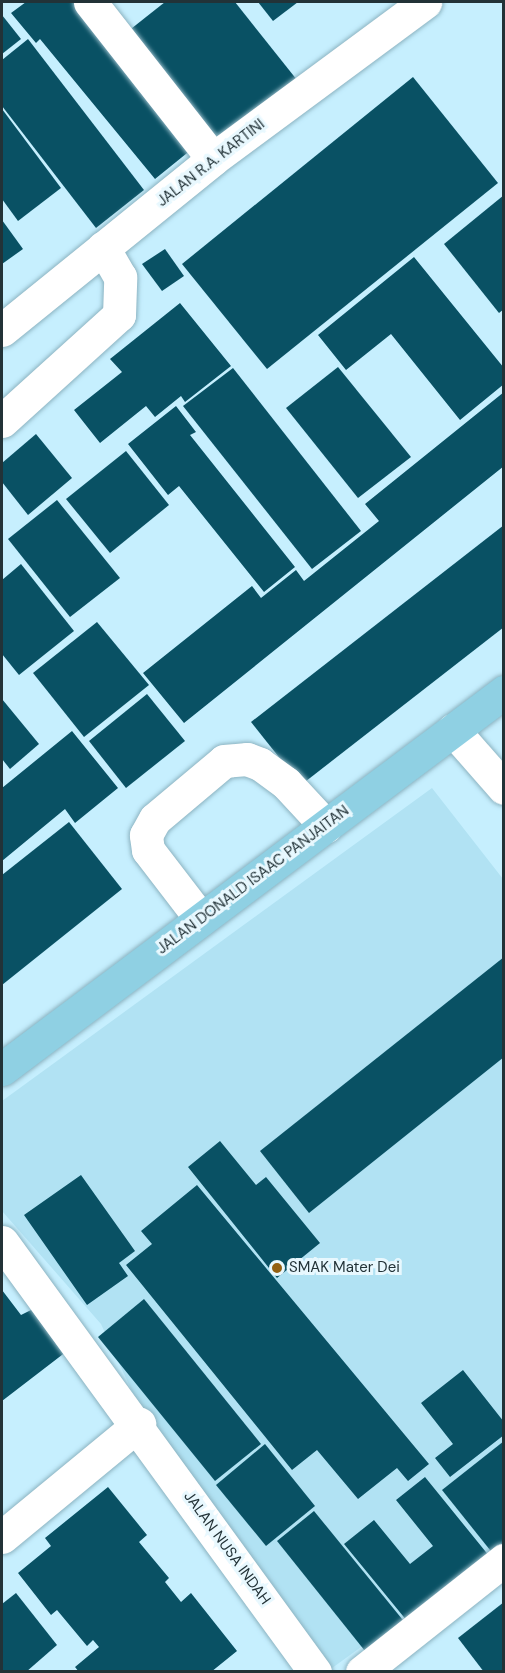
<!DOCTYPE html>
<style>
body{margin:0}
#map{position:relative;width:505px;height:1673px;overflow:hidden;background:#c6effe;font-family:"DM Sans",sans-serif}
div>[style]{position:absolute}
.built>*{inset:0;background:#b1e2f3}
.building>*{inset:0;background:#095164}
.roads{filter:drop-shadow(0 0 2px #8cb3c1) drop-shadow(0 0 2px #8cb3c1)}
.minor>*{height:33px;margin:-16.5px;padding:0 16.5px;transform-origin:16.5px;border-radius:16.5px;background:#fff}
.major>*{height:33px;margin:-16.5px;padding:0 16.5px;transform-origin:16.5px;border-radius:16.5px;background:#8fd0e3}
.dots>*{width:16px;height:16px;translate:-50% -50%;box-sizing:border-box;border:3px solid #e8f8fe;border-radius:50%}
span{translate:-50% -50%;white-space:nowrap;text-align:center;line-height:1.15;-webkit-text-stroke:6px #e8f8fe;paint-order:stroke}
.street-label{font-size:15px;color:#223237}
.poi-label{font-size:15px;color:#223237}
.left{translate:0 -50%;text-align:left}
.frame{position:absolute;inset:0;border:3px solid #223237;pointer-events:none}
</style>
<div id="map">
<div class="built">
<i style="clip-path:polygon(432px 788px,503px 879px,503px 1544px,328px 1671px,148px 1426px,101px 1324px,2px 1211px,2px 1101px)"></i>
</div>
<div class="building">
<i style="clip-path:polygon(26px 2px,79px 2px,197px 145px,155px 179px,40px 39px,36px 43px,11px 13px)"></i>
<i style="clip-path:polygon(165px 2px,235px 2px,301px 85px,215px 154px,122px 36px)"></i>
<i style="clip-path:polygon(258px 2px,298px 2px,273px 21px)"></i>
<i style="clip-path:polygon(2px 15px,21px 39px,2px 54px)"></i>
<i style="clip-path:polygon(28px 39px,144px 190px,96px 228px,2px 106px,2px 60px)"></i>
<i style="clip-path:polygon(413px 77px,498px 183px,267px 369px,182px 264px)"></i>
<i style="clip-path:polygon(2px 109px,61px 188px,18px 221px,2px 199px)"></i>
<i style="clip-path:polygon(504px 195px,504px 309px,499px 313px,444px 244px)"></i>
<i style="clip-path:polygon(2px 220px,23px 249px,2px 264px)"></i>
<i style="clip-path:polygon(165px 249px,184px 276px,162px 291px,142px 264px)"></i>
<i style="clip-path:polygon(414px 257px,504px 368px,504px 384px,460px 420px,391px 334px,346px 370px,318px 335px)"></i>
<i style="clip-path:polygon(180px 303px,231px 366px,185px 402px,181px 396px,155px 417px,146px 406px,100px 443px,74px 410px,122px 372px,110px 359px)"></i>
<i style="clip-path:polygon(338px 367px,411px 457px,358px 498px,286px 408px)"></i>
<i style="clip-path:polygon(233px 368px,361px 531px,312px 569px,183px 406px)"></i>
<i style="clip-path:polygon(504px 392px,504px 466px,184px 723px,143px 673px,252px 586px,261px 598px,296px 570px,304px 581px,379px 521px,365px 504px)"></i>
<i style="clip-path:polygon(176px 406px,196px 432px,190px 435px,295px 567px,264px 592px,179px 486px,168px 495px,128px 444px)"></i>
<i style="clip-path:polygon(36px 434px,72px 478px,28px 515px,2px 482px,2px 463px)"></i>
<i style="clip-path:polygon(126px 451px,169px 505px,110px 553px,66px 499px)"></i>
<i style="clip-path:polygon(57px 500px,120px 578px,70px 617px,8px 539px)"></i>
<i style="clip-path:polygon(504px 525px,504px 627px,301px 785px,251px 722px)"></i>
<i style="clip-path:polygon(21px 564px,74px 631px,19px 675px,2px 654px,2px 580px)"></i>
<i style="clip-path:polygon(97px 622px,149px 685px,84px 737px,33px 673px)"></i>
<i style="clip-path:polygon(147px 694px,185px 741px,126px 788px,89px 741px)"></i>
<i style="clip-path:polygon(2px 699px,39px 744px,10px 769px,2px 759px)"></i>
<i style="clip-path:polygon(72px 731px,118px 788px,75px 823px,65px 809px,2px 861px,2px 788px)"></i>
<i style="clip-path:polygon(69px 822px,122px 889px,2px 985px,2px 875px)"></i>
<i style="clip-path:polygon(504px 957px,504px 1057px,309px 1213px,260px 1151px)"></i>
<i style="clip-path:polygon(220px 1141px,256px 1185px,266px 1177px,320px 1243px,277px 1278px,188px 1167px)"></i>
<i style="clip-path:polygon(81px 1175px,135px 1251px,119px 1263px,128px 1276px,87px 1305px,24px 1215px)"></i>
<i style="clip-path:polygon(197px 1185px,429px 1464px,408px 1481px,397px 1468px,358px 1499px,317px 1450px,292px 1470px,126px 1265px,152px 1244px,141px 1231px)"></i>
<i style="clip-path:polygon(2px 1290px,21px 1315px,39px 1306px,71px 1348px,2px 1401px)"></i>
<i style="clip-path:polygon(144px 1299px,261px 1444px,215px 1481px,98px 1337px)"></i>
<i style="clip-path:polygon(463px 1370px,504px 1422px,504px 1435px,450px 1477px,435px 1458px,453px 1444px,421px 1403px)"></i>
<i style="clip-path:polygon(504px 1441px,504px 1556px,498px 1560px,442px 1490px)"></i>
<i style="clip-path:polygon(265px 1444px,315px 1506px,266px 1546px,216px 1485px)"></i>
<i style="clip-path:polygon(425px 1477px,494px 1562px,412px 1627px,344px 1544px,374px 1520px,410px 1564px,433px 1546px,396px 1500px)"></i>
<i style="clip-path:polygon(108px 1487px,147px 1535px,139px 1542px,169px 1578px,165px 1582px,181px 1602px,191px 1593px,237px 1651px,211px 1672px,79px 1672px,75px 1667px,99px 1647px,93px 1640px,87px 1646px,57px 1610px,51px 1615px,18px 1573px,51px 1546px,45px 1538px)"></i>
<i style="clip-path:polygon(314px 1511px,411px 1630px,373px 1661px,277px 1541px)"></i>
<i style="clip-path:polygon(16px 1593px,57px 1645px,26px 1672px,2px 1672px,2px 1604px)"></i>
<i style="clip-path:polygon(504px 1602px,504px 1672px,484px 1672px,458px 1638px)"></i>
</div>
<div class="roads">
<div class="minor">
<i style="left:90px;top:2px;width:199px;rotate:51.9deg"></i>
<i style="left:2px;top:330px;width:272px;rotate:-39deg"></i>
<i style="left:213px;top:159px;width:264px;rotate:-36.5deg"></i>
<i style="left:2px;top:421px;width:158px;rotate:-42.2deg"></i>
<i style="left:119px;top:315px;width:38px;rotate:-88deg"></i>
<i style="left:120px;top:277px;width:34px;rotate:-120deg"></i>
<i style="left:453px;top:730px;width:77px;rotate:48.7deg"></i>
<i style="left:201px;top:919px;width:87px;rotate:-127.5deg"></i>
<i style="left:148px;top:850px;width:15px;rotate:-98deg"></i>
<i style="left:146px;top:835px;width:18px;rotate:-61deg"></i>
<i style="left:155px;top:819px;width:90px;rotate:-40deg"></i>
<i style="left:224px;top:761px;width:23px;rotate:-5deg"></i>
<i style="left:247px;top:759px;width:14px;rotate:21deg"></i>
<i style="left:260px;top:764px;width:32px;rotate:36deg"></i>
<i style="left:286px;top:783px;width:59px;rotate:47.1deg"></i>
<i style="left:2px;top:1242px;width:532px;rotate:53.95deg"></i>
<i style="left:2px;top:1537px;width:178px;rotate:-39.5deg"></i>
<i style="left:362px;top:1672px;width:181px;rotate:-38.3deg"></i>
</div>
<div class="major">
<i style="left:2px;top:1069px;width:628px;rotate:-36.91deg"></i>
</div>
</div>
<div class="dots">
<i style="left:277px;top:1268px;background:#936012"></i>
</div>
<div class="street-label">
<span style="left:211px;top:163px;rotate:-38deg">JALAN R.A. KARTINI</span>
<span style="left:253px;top:880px;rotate:-37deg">JALAN DONALD ISAAC PANJAITAN</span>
<span style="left:227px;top:1548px;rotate:54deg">JALAN NUSA INDAH</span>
</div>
<div class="poi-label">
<span class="left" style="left:289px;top:1268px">SMAK Mater Dei</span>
</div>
<div class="frame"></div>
</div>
